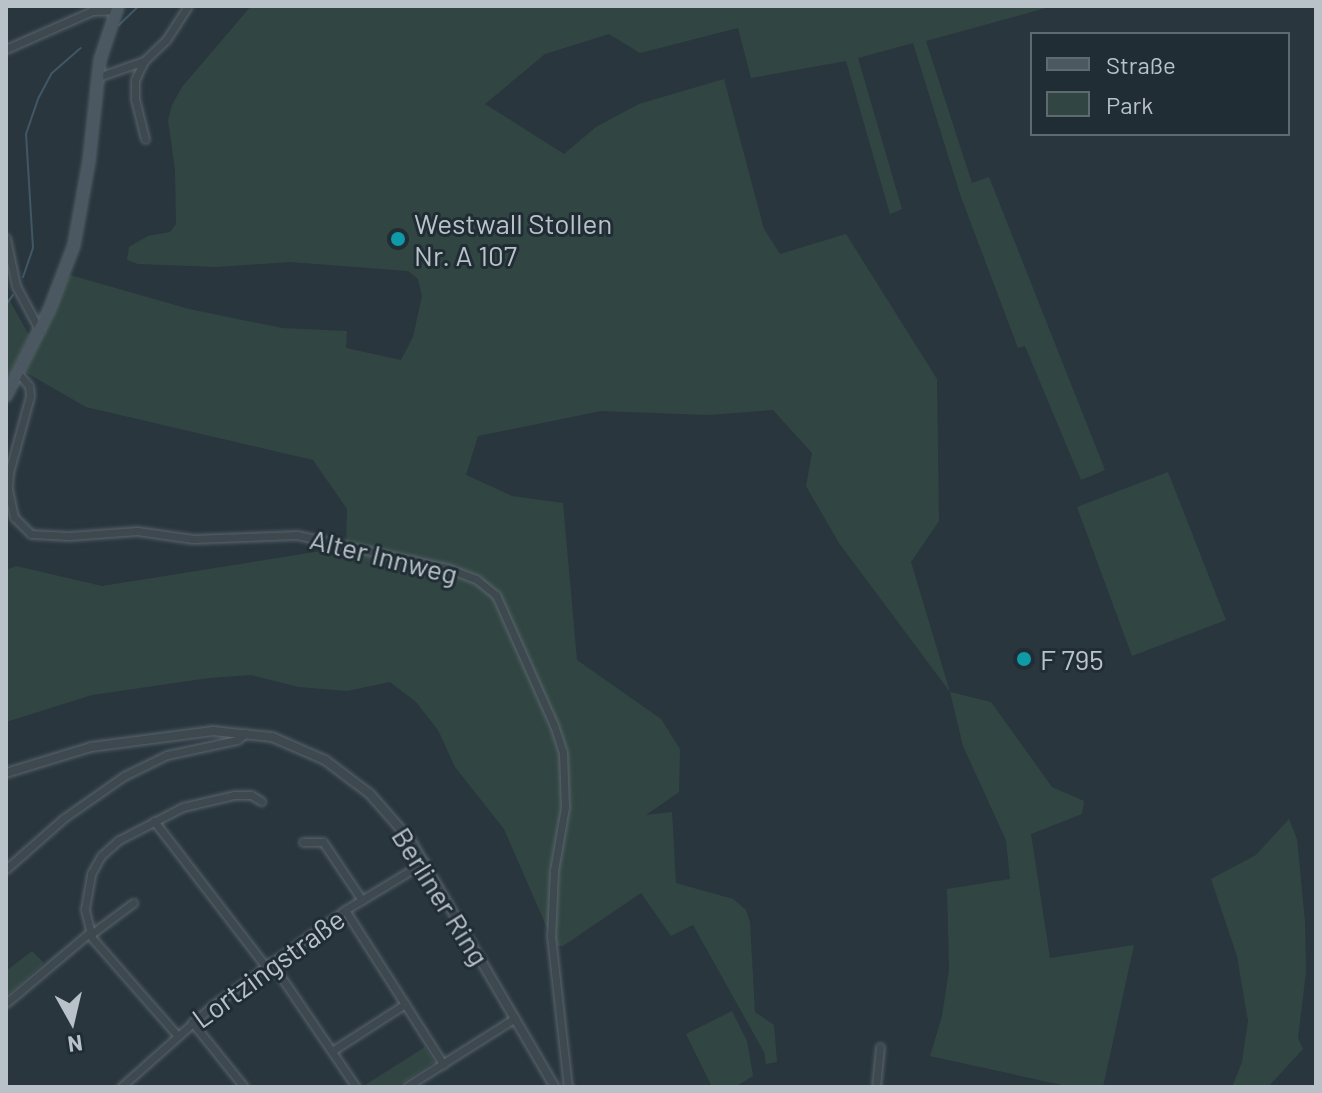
<!DOCTYPE html>
<meta charset="utf-8">
<style>
body{margin:0}
#map{position:relative;width:1322px;height:1093px;overflow:hidden;background:#29363e;font-family:Barlow,sans-serif}
div>[style]{position:absolute}
.green>*{inset:0;background:#314642}
.stream>*{height:2px;margin:-1px;padding:0 1px;transform-origin:1px;border-radius:1px;background:#415766}
.roads{filter:drop-shadow(0 0 2px #5a656c) drop-shadow(0 0 2px #5a656c)}
.minor>*{height:7px;margin:-3.5px;padding:0 3.5px;transform-origin:3.5px;border-radius:3.5px;background:#3d484f}
.tertiary>*{height:8px;margin:-4px;padding:0 4px;transform-origin:4px;border-radius:4px;background:#3d484f}
.secondary>*{height:10px;margin:-5px;padding:0 5px;transform-origin:5px;border-radius:5px;background:#4b5861}
.dots>*{width:22px;height:22px;translate:-50% -50%;box-sizing:border-box;border:4px solid #212d34;border-radius:50%}
span{translate:-50% -50%;white-space:nowrap;text-align:center;line-height:1.15;-webkit-text-stroke:6px #212d34;paint-order:stroke}
.poi-label{font-size:28px;color:#b9c2c9}
.left{translate:0 -50%;text-align:left}
.street-label{font-size:28px;color:#b9c2c9}
.frame{position:absolute;inset:0;border:8px solid #b9c2c9;pointer-events:none}
.legend{position:absolute;left:1030px;top:32px;width:260px;height:104px;box-sizing:border-box;background:#212d34;border:2px solid #5e6970;margin:0;padding:10px 14px;list-style:none;font-size:24px;color:#b9c2c9}
.legend li{display:flex;align-items:center;gap:16px;height:40px}
.legend b{width:40px;border:2px solid #5e6970}
.north{position:absolute;left:32px;top:981px;width:80px;height:80px;-webkit-text-stroke:6px #212d34;paint-order:stroke;rotate:172deg;font-size:22px;font-weight:700;line-height:32px;text-align:center;color:#b9c2c9}
.north::after{content:'';display:block;margin:auto;width:28px;height:36px;background:#b9c2c9;clip-path:polygon(50% 0,100% 100%,50% 72%,0 100%)}
</style>
<div id="map">
<div class="green">
<i style="clip-path:polygon(251px 6px,1053px 6px,926px 41px,972px 183px,989px 177px,1105px 470px,1081px 480px,1025px 346px,1018px 348px,961px 197px,913px 43px,858px 58px,902px 209px,890px 214px,846px 61px,751px 78px,738px 28px,640px 53px,609px 34px,545px 54px,485px 104px,564px 154px,596px 127px,639px 104px,724px 79px,764px 229px,780px 254px,846px 234px,937px 379px,939px 521px,911px 562px,950px 692px,991px 702px,1052px 787px,1084px 801px,1082px 814px,1031px 834px,1050px 958px,1134px 945px,1103px 1087px,1071px 1087px,930px 1056px,942px 1016px,949px 970px,947px 889px,1010px 879px,1006px 840px,963px 746px,950px 692px,839px 543px,806px 486px,812px 453px,773px 410px,709px 415px,601px 411px,478px 436px,466px 475px,512px 496px,563px 503px,577px 660px,661px 719px,680px 749px,679px 792px,646px 815px,672px 812px,676px 883px,733px 899px,746px 910px,750px 922px,755px 1012px,774px 1025px,777px 1062px,766px 1064px,764px 1052px,693px 925px,671px 936px,641px 893px,563px 946px,555px 946px,504px 829px,455px 767px,438px 730px,416px 702px,390px 682px,347px 691px,299px 687px,251px 675px,209px 678px,92px 695px,6px 722px,6px 570px,16px 566px,102px 586px,346px 547px,347px 509px,313px 460px,86px 407px,25px 372px,70px 275px,189px 309px,282px 328px,347px 331px,346px 348px,401px 360px,413px 337px,422px 296px,418px 279px,408px 271px,290px 262px,216px 267px,138px 264px,127px 260px,129px 247px,148px 236px,170px 232px,176px 224px,175px 170px,168px 120px,172px 105px,182px 87px)"></i>
<i style="clip-path:polygon(6px 294px,29px 335px,6px 381px)"></i>
<i style="clip-path:polygon(1168px 472px,1226px 620px,1132px 656px,1077px 507px)"></i>
<i style="clip-path:polygon(1289px 819px,1297px 839px,1305px 922px,1306px 972px,1298px 1038px,1303px 1049px,1268px 1087px,1232px 1087px,1242px 1062px,1248px 1021px,1237px 956px,1211px 879px,1256px 855px)"></i>
<i style="clip-path:polygon(32px 951px,44px 963px,6px 996px,6px 971px)"></i>
<i style="clip-path:polygon(732px 1011px,747px 1041px,753px 1076px,735px 1087px,712px 1087px,686px 1034px)"></i>
<i style="clip-path:polygon(425px 1047px,434px 1062px,396px 1087px,362px 1087px)"></i>
</div>
<div class="stream">
<i style="left:119px;top:25px;width:28px;rotate:-44deg"></i>
<i style="left:23px;top:277px;width:31px;rotate:-71deg"></i>
<i style="left:33px;top:248px;width:114px;rotate:-93.5deg"></i>
<i style="left:26px;top:134px;width:39px;rotate:-71deg"></i>
<i style="left:39px;top:97px;width:27px;rotate:-62deg"></i>
<i style="left:52px;top:73px;width:38px;rotate:-41deg"></i>
<i style="left:6px;top:305px;width:12px;rotate:-55deg"></i>
</div>
<div class="roads">
<div class="minor">
<i style="left:6px;top:49px;width:94px;rotate:-23.8deg"></i>
<i style="left:92px;top:11px;width:24px;rotate:-2deg"></i>
<i style="left:98px;top:77px;width:49px;rotate:-19.2deg"></i>
<i style="left:145px;top:139px;width:41px;rotate:-104deg"></i>
<i style="left:135px;top:99px;width:19px;rotate:-90deg"></i>
<i style="left:135px;top:80px;width:21px;rotate:-65deg"></i>
<i style="left:144px;top:61px;width:30px;rotate:-44deg"></i>
<i style="left:166px;top:40px;width:40px;rotate:-57.1deg"></i>
<i style="left:6px;top:238px;width:49px;rotate:78.2deg"></i>
<i style="left:16px;top:286px;width:51px;rotate:61.9deg"></i>
<i style="left:18px;top:373px;width:17px;rotate:50deg"></i>
<i style="left:29px;top:386px;width:10px;rotate:84deg"></i>
<i style="left:30px;top:396px;width:80px;rotate:105.3deg"></i>
<i style="left:9px;top:473px;width:16px;rotate:94deg"></i>
<i style="left:8px;top:489px;width:29px;rotate:78deg"></i>
<i style="left:14px;top:517px;width:24px;rotate:45deg"></i>
<i style="left:31px;top:534px;width:38px;rotate:3deg"></i>
<i style="left:69px;top:536px;width:68px;rotate:-4.2deg"></i>
<i style="left:137px;top:531px;width:57px;rotate:8.1deg"></i>
<i style="left:193px;top:539px;width:104px;rotate:-2.2deg"></i>
<i style="left:297px;top:535px;width:154px;rotate:12.4deg"></i>
<i style="left:447px;top:568px;width:31px;rotate:21deg"></i>
<i style="left:476px;top:579px;width:26px;rotate:39deg"></i>
<i style="left:496px;top:595px;width:142px;rotate:66deg"></i>
<i style="left:554px;top:725px;width:29px;rotate:72deg"></i>
<i style="left:563px;top:753px;width:54px;rotate:87.9deg"></i>
<i style="left:565px;top:807px;width:65px;rotate:99.8deg"></i>
<i style="left:554px;top:871px;width:65px;rotate:92.6deg"></i>
<i style="left:551px;top:936px;width:152px;rotate:83.6deg"></i>
<i style="left:154px;top:821px;width:184px;rotate:52.5deg"></i>
<i style="left:303px;top:842px;width:20px"></i>
<i style="left:323px;top:842px;width:70px;rotate:56.1deg"></i>
<i style="left:6px;top:869px;width:77px;rotate:-41.3deg"></i>
<i style="left:64px;top:818px;width:73px;rotate:-35deg"></i>
<i style="left:124px;top:776px;width:48px;rotate:-26deg"></i>
<i style="left:167px;top:755px;width:72px;rotate:-12.1deg"></i>
<i style="left:237px;top:740px;width:11px;rotate:-38deg"></i>
<i style="left:345px;top:910px;width:183px;rotate:57.5deg"></i>
<i style="left:90px;top:935px;width:54px;rotate:-36.7deg"></i>
<i style="left:271px;top:962px;width:151px;rotate:55.8deg"></i>
<i style="left:6px;top:1003px;width:109px;rotate:-40.1deg"></i>
<i style="left:192px;top:1022px;width:83px;rotate:51.3deg"></i>
<i style="left:177px;top:1035px;width:129px;rotate:-131.2deg"></i>
<i style="left:92px;top:938px;width:30px;rotate:-104deg"></i>
<i style="left:85px;top:909px;width:36px;rotate:-80deg"></i>
<i style="left:91px;top:874px;width:21px;rotate:-61deg"></i>
<i style="left:101px;top:856px;width:24px;rotate:-42deg"></i>
<i style="left:119px;top:840px;width:72px;rotate:-27.3deg"></i>
<i style="left:183px;top:807px;width:52px;rotate:-13.2deg"></i>
<i style="left:234px;top:795px;width:17px"></i>
<i style="left:251px;top:795px;width:12px;rotate:31deg"></i>
<i style="left:332px;top:1051px;width:87px;rotate:-32.8deg"></i>
<i style="left:121px;top:1087px;width:123px;rotate:-41.7deg"></i>
<i style="left:213px;top:1005px;width:163px;rotate:-35.7deg"></i>
<i style="left:345px;top:910px;width:93px;rotate:-31deg"></i>
<i style="left:406px;top:1087px;width:129px;rotate:-32.3deg"></i>
<i style="left:876px;top:1087px;width:40px;rotate:-84.3deg"></i>
</div>
<div class="tertiary">
<i style="left:6px;top:773px;width:89px;rotate:-17deg"></i>
<i style="left:91px;top:747px;width:123px;rotate:-7.5deg"></i>
<i style="left:213px;top:731px;width:59px;rotate:5.8deg"></i>
<i style="left:272px;top:737px;width:58px;rotate:23.5deg"></i>
<i style="left:325px;top:760px;width:56px;rotate:37.1deg"></i>
<i style="left:370px;top:794px;width:62px;rotate:48.9deg"></i>
<i style="left:411px;top:841px;width:285px;rotate:59.7deg"></i>
</div>
<div class="secondary">
<i style="left:6px;top:396px;width:98px;rotate:-63.4deg"></i>
<i style="left:50px;top:308px;width:67px;rotate:-69.1deg"></i>
<i style="left:74px;top:245px;width:85px;rotate:-79.9deg"></i>
<i style="left:89px;top:161px;width:102px;rotate:-83.8deg"></i>
<i style="left:100px;top:60px;width:57px;rotate:-71.6deg"></i>
</div>
</div>
<div class="dots">
<i style="left:398px;top:239px;background:#0f9aa8"></i>
<i style="left:1024px;top:659px;background:#0f9aa8"></i>
</div>
<div class="poi-label">
<span class="left" style="left:414px;top:239px">Westwall Stollen<br>Nr. A 107</span>
<span class="left" style="left:1040px;top:659px">F 795</span>
</div>
<div class="street-label">
<span style="left:384px;top:556px;rotate:14deg">Alter Innweg</span>
<span style="left:441px;top:896px;rotate:58deg">Berliner Ring</span>
<span style="left:268px;top:968px;rotate:-36deg">Lortzingstraße</span>
</div>
<div class="frame"></div>
<ul class="legend">
<li><b style="height:10px;background:#4b5861"></b>Straße</li>
<li><b style="height:22px;background:#314642"></b>Park</li>
</ul>
<div class="north">N</div>
</div>
